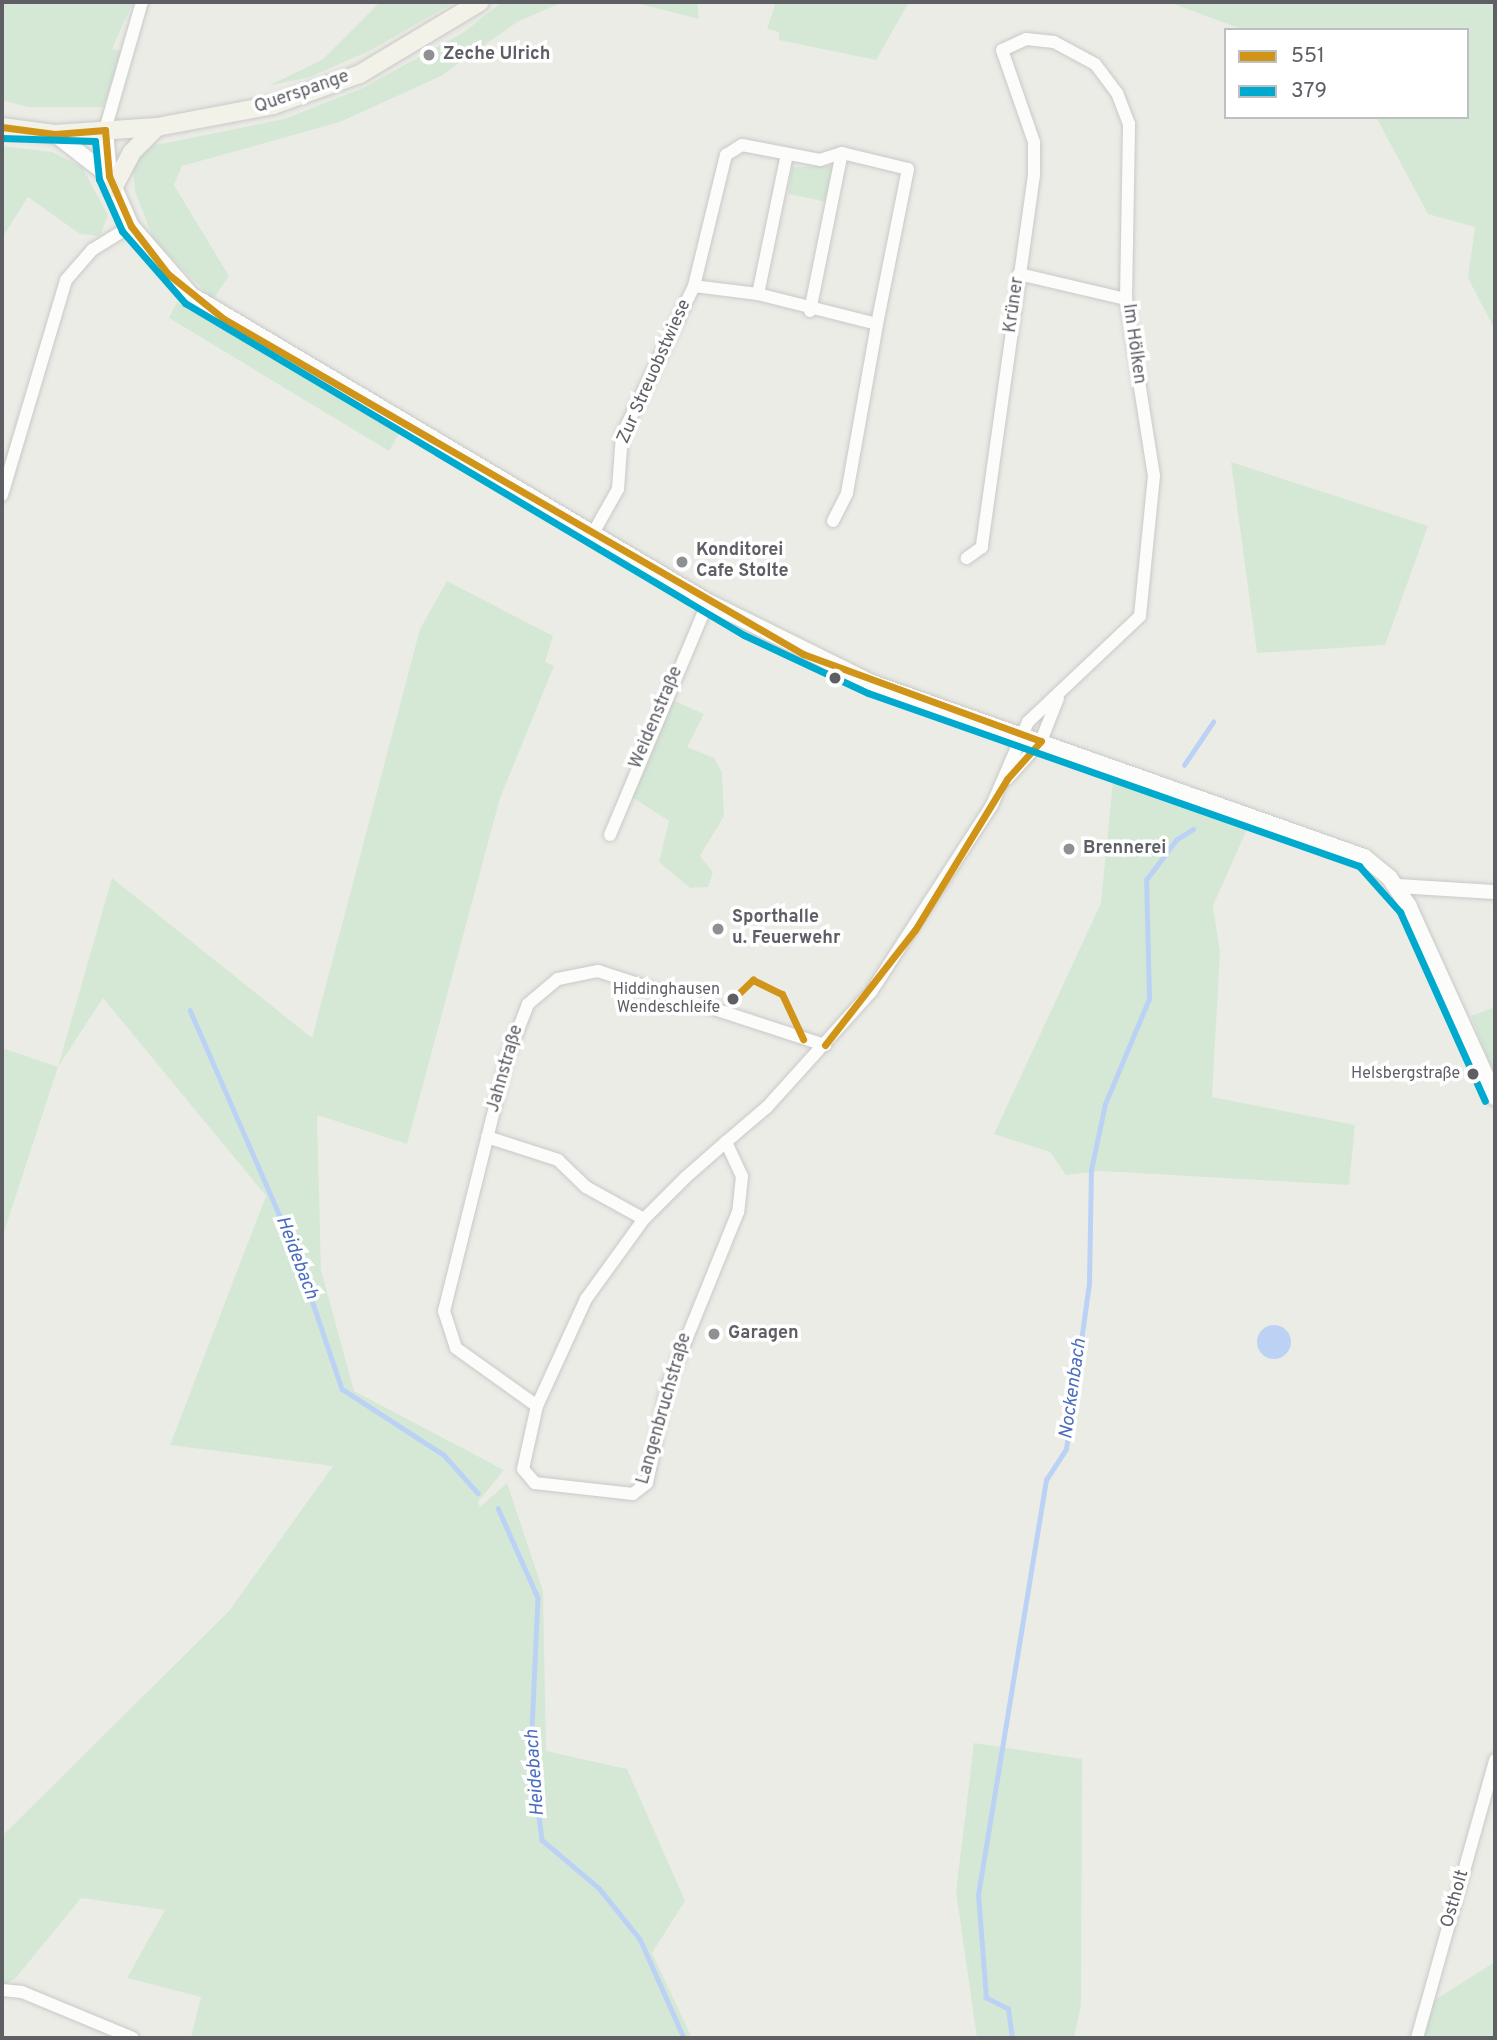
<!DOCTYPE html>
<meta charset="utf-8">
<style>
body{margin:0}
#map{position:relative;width:1497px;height:2040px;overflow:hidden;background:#ecece7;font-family:Overpass,sans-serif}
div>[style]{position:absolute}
.green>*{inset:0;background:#d5e8d6}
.water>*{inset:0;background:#bcd2f5}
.round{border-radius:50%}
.stream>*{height:4.5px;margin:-2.25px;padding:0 2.25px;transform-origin:2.25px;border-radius:2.25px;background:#bcd2f5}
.roads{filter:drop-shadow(0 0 2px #c9c9c9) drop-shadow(0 0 2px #c9c9c9)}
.minor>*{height:12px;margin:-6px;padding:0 6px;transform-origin:6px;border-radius:6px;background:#fcfcfb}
.tertiary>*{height:14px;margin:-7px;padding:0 7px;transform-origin:7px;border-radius:7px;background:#fcfcfb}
.secondary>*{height:16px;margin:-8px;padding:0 8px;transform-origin:8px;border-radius:8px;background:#fcfcfb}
.primary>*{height:18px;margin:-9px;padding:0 9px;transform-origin:9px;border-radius:9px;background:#f2f2e8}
.bus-1>*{height:7px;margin:-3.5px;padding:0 3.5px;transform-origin:3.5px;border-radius:3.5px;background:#d09419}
.bus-2>*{height:7px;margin:-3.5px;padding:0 3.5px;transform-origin:3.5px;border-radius:3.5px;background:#00a9ce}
.dots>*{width:19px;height:19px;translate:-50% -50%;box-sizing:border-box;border:4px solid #fff;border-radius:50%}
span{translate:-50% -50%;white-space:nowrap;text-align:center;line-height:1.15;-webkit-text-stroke:7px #fff;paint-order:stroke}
.bus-label{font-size:16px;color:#5d5f65}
.right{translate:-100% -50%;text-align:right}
.poi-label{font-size:18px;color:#5d5f65;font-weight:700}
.left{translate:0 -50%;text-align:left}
.street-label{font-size:18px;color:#5d5f65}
.water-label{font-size:19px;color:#4b6dbe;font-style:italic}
.frame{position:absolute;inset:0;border:4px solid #5d5f65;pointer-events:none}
.legend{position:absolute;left:1224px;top:28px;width:245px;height:91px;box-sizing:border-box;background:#fff;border:2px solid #bebfc1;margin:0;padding:9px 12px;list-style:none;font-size:21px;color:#5d5f65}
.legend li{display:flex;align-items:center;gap:14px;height:35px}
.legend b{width:35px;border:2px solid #bebfc1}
</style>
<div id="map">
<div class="green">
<i style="clip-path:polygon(2px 2px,133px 2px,112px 49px,121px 51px,103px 107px,28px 107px,2px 100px)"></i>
<i style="clip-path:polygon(380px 2px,455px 2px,369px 51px,310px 77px,268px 86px,322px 60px)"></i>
<i style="clip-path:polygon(502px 2px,563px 2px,517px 22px,441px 76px,340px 122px,182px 166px,174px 185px,229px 276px,213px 299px,155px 242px,135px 192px,133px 165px,139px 155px,155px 145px,284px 119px,363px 88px,464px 32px)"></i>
<i style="clip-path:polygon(632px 2px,697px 2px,699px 19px)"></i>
<i style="clip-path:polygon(776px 2px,909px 2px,876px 60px,779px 40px,779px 32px,767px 29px)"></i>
<i style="clip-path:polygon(1168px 2px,1495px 2px,1495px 330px,1468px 278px,1475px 227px,1428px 214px,1376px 117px,1467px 117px,1467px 30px,1244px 30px)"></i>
<i style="clip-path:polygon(2px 146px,52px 152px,82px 167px,108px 215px,100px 236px,80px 234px,28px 197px,2px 238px)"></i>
<i style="clip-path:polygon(830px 166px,836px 171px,827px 202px,788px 194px,792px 167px)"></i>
<i style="clip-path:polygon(177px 302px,399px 434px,389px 451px,169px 318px)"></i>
<i style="clip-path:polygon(1231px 462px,1428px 526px,1385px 645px,1257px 653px)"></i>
<i style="clip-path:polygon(447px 581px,553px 636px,545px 662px,554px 666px,500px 798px,407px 1144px,317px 1115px,321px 1270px,354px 1391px,504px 1470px,478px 1502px,480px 1507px,507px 1483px,543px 1591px,546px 1751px,627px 1769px,685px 1901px,652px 1953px,692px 2038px,199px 2038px,191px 2037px,201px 1997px,127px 1978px,165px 1910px,81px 1898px,15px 1979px,2px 1986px,2px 1836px,229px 1611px,333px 1466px,170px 1445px,266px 1196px,103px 998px,58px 1067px,2px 1238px,2px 1048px,58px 1067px,112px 878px,312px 1038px,420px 629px)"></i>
<i style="clip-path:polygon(672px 700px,704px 714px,687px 747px,714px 758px,722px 772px,724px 816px,700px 856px,713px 872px,708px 887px,690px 888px,659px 862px,669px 821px,632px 797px)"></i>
<i style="clip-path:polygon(1113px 781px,1250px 822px,1213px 906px,1220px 952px,1212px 1097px,1355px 1125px,1349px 1185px,1102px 1171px,1066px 1175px,1050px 1152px,994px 1134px,1101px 903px)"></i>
<i style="clip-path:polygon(1495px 1007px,1495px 1076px,1471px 1016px)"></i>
<i style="clip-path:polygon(974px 1743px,1082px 1759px,1081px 2005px,1074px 2038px,977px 2038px,956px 1892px)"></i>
<i style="clip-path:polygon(1495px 1962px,1495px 2038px,1422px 2038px,1433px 2001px)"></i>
</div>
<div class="water">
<i class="round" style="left:1257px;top:1325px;width:34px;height:34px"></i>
</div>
<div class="stream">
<i style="left:1184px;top:765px;width:52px;rotate:-56deg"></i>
<i style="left:190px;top:1010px;width:262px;rotate:66.4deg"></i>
<i style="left:295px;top:1250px;width:147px;rotate:71.3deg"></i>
<i style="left:342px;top:1389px;width:121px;rotate:32.9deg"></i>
<i style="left:444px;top:1455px;width:51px;rotate:48.2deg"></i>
<i style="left:498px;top:1508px;width:98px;rotate:66deg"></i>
<i style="left:538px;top:1598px;width:156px;rotate:92.6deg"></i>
<i style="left:531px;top:1754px;width:87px;rotate:82.7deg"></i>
<i style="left:542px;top:1840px;width:75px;rotate:40.1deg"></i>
<i style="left:599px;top:1888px;width:65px;rotate:51.2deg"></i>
<i style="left:640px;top:1939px;width:108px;rotate:66deg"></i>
<i style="left:1012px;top:2038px;width:29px;rotate:-98deg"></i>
<i style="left:1008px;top:2009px;width:25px;rotate:-153deg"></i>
<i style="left:986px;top:1998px;width:103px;rotate:-94.4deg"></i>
<i style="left:978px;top:1895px;width:421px;rotate:-80.7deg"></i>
<i style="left:1046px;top:1480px;width:37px;rotate:-57deg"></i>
<i style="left:1066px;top:1449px;width:168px;rotate:-82.1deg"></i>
<i style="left:1089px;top:1283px;width:113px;rotate:-89deg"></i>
<i style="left:1091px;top:1170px;width:67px;rotate:-78deg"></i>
<i style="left:1105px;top:1104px;width:114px;rotate:-67.3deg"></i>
<i style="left:1149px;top:999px;width:119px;rotate:-91.4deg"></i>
<i style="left:1146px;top:880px;width:50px;rotate:-53.1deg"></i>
<i style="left:1176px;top:840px;width:20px;rotate:-33deg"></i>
</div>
<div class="roads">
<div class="minor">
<i style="left:105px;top:130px;width:133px;rotate:-73.9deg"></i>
<i style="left:1019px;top:274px;width:110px;rotate:13.2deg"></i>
<i style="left:758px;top:294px;width:143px;rotate:-78.3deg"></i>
<i style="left:810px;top:311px;width:161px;rotate:-78.6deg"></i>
<i style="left:2px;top:495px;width:224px;rotate:-73.4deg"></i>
<i style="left:66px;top:280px;width:40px;rotate:-49deg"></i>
<i style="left:92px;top:250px;width:46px;rotate:-31.6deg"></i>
<i style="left:833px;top:521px;width:31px;rotate:-63deg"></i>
<i style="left:847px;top:493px;width:172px;rotate:-79.9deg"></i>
<i style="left:592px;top:535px;width:53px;rotate:-60.5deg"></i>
<i style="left:618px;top:489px;width:54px;rotate:-85.8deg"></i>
<i style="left:622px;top:435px;width:165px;rotate:-64.2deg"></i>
<i style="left:694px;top:286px;width:135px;rotate:-76.3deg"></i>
<i style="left:726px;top:155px;width:19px;rotate:-32deg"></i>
<i style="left:742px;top:145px;width:79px;rotate:10.9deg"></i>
<i style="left:820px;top:160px;width:23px;rotate:-18deg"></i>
<i style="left:842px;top:153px;width:68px;rotate:13.6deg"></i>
<i style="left:908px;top:169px;width:158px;rotate:101.3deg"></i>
<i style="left:877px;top:324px;width:123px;rotate:-165.9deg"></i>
<i style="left:758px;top:294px;width:64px;rotate:-172.9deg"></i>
<i style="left:1007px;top:779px;width:51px;rotate:-48.2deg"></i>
<i style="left:1041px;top:741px;width:46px;rotate:-68.4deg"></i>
<i style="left:610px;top:835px;width:253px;rotate:-67.2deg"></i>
<i style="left:487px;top:1137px;width:75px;rotate:17.9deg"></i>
<i style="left:558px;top:1160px;width:39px;rotate:44deg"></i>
<i style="left:586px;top:1187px;width:66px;rotate:28.9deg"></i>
<i style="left:726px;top:1142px;width:38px;rotate:65deg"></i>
<i style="left:742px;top:1176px;width:36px;rotate:96deg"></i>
<i style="left:738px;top:1212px;width:189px;rotate:112.1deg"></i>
<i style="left:667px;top:1387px;width:98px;rotate:101.8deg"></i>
<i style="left:647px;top:1483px;width:18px;rotate:142deg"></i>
<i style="left:633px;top:1494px;width:99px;rotate:-173.6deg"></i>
<i style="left:535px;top:1483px;width:18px;rotate:-131deg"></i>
<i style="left:523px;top:1469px;width:65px;rotate:-77.5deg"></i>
<i style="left:537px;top:1406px;width:118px;rotate:-65.4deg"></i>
<i style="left:586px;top:1299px;width:99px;rotate:-54.1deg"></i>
<i style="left:644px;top:1219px;width:59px;rotate:-45deg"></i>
<i style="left:686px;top:1177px;width:53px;rotate:-41.2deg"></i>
<i style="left:726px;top:1142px;width:54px;rotate:-40.5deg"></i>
<i style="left:767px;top:1107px;width:155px;rotate:-47.9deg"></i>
<i style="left:871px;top:992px;width:223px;rotate:-57.1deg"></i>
<i style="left:992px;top:805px;width:90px;rotate:-66.6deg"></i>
<i style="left:1028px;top:722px;width:154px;rotate:-43.4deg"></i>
<i style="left:1140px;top:616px;width:141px;rotate:-84.3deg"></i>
<i style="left:1154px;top:476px;width:179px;rotate:-99deg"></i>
<i style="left:1126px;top:299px;width:175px;rotate:-89deg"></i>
<i style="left:1129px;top:124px;width:33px;rotate:-111deg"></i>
<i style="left:1117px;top:93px;width:36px;rotate:-127deg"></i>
<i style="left:1095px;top:64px;width:47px;rotate:-151.8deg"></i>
<i style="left:1054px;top:42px;width:28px;rotate:-174deg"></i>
<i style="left:1026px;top:39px;width:26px;rotate:155deg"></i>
<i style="left:1002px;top:50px;width:97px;rotate:70.8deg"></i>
<i style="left:1034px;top:142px;width:33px;rotate:90deg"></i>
<i style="left:1034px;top:175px;width:376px;rotate:98deg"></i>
<i style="left:982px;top:547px;width:19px;rotate:144deg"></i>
<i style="left:537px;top:1406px;width:100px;rotate:-144.4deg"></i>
<i style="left:456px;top:1348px;width:39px;rotate:-108deg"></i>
<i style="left:444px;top:1311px;width:261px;rotate:-76deg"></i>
<i style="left:507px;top:1058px;width:58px;rotate:-68.7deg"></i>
<i style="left:528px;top:1004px;width:39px;rotate:-40deg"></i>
<i style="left:558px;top:979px;width:41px;rotate:-11.3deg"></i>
<i style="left:598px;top:971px;width:239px;rotate:18.1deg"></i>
<i style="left:2px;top:1990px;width:20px;rotate:6deg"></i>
<i style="left:22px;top:1992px;width:120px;rotate:22.5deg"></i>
<i style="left:1417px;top:2038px;width:289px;rotate:-74.3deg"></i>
</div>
<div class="tertiary">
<i style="left:1397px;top:886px;width:98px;rotate:3.5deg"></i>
</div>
<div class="secondary">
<i style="left:105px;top:130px;width:46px;rotate:85deg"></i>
<i style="left:109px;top:176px;width:55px;rotate:66.3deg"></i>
<i style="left:131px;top:226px;width:91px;rotate:49deg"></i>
<i style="left:191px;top:295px;width:601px;rotate:30.7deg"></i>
<i style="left:708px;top:602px;width:183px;rotate:26.3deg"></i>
<i style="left:872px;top:683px;width:522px;rotate:19.48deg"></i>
<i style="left:1364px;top:857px;width:32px;rotate:39deg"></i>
<i style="left:1389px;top:877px;width:36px;rotate:56deg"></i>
<i style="left:1409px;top:907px;width:209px;rotate:65.6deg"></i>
<i style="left:55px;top:134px;width:68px;rotate:37.9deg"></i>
</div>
<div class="primary">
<i style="left:2px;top:127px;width:53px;rotate:7.5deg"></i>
<i style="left:55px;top:134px;width:102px;rotate:-3.9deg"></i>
<i style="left:157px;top:127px;width:118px;rotate:-10.7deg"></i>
<i style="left:273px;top:105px;width:92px;rotate:-19.6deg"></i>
<i style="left:360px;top:74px;width:140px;rotate:-31deg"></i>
<i style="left:113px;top:188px;width:41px;rotate:-62.2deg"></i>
<i style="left:132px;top:152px;width:35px;rotate:-45deg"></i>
</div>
</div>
<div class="bus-1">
<i style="left:2px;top:127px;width:53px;rotate:7.5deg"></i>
<i style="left:55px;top:134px;width:50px;rotate:-4.6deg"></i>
<i style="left:105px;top:130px;width:46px;rotate:85deg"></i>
<i style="left:109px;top:176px;width:55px;rotate:66.3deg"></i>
<i style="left:131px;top:226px;width:61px;rotate:52.4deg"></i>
<i style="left:168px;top:274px;width:72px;rotate:38.8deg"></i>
<i style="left:224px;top:319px;width:669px;rotate:30.05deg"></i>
<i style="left:803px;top:654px;width:253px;rotate:20.1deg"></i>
<i style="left:733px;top:999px;width:28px;rotate:-44deg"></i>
<i style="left:753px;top:980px;width:32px;rotate:26deg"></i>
<i style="left:782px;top:994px;width:50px;rotate:65deg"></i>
<i style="left:825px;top:1045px;width:146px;rotate:-52deg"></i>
<i style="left:915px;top:930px;width:177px;rotate:-58.6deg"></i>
<i style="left:1007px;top:779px;width:51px;rotate:-48.2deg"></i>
</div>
<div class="bus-2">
<i style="left:2px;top:138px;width:93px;rotate:1.8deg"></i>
<i style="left:95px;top:141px;width:38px;rotate:84deg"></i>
<i style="left:99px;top:179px;width:57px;rotate:66.1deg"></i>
<i style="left:122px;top:231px;width:96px;rotate:48.8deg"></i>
<i style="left:185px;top:303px;width:650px;rotate:30.71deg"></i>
<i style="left:744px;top:635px;width:137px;rotate:25.1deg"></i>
<i style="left:868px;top:693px;width:521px;rotate:19.41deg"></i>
<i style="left:1359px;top:866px;width:62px;rotate:48.3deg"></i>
<i style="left:1400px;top:912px;width:207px;rotate:65.8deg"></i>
</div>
<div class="dots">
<i style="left:429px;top:55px;background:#8f9092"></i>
<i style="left:682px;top:562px;background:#8f9092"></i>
<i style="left:835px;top:678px;background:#5d5f65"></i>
<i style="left:1069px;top:849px;background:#8f9092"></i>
<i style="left:718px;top:929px;background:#8f9092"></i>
<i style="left:733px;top:999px;background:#5d5f65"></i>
<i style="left:1473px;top:1074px;background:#5d5f65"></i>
<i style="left:714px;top:1334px;background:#8f9092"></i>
</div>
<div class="bus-label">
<span class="right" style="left:720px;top:999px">Hiddinghausen<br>Wendeschleife</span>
<span class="right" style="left:1460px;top:1074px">Helsbergstraße</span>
</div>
<div class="poi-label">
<span class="left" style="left:443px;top:55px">Zeche Ulrich</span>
<span class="left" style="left:696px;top:562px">Konditorei<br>Cafe Stolte</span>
<span class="left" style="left:1083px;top:849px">Brennerei</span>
<span class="left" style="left:732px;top:929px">Sporthalle<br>u. Feuerwehr</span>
<span class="left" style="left:728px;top:1334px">Garagen</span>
</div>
<div class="street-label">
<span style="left:302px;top:93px;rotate:-19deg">Querspange</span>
<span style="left:1015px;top:305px;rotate:-82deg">Krüner</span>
<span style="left:1133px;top:344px;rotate:82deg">Im Hölken</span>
<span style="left:655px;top:372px;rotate:-66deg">Zur Streuobstwiese</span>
<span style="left:657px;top:718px;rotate:-67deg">Weidenstraße</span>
<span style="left:506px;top:1069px;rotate:-74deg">Jahnstraße</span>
<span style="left:665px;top:1409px;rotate:-74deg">Langenbruchstraße</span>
<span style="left:1456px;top:1899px;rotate:-74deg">Ostholt</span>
</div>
<div class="water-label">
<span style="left:296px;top:1258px;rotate:69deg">Heidebach</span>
<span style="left:1074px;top:1389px;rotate:-82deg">Nockenbach</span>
<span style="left:536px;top:1773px;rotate:-94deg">Heidebach</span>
</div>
<div class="frame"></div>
<ul class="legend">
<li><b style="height:9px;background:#d09419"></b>551</li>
<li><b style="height:9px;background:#00a9ce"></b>379</li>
</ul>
</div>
